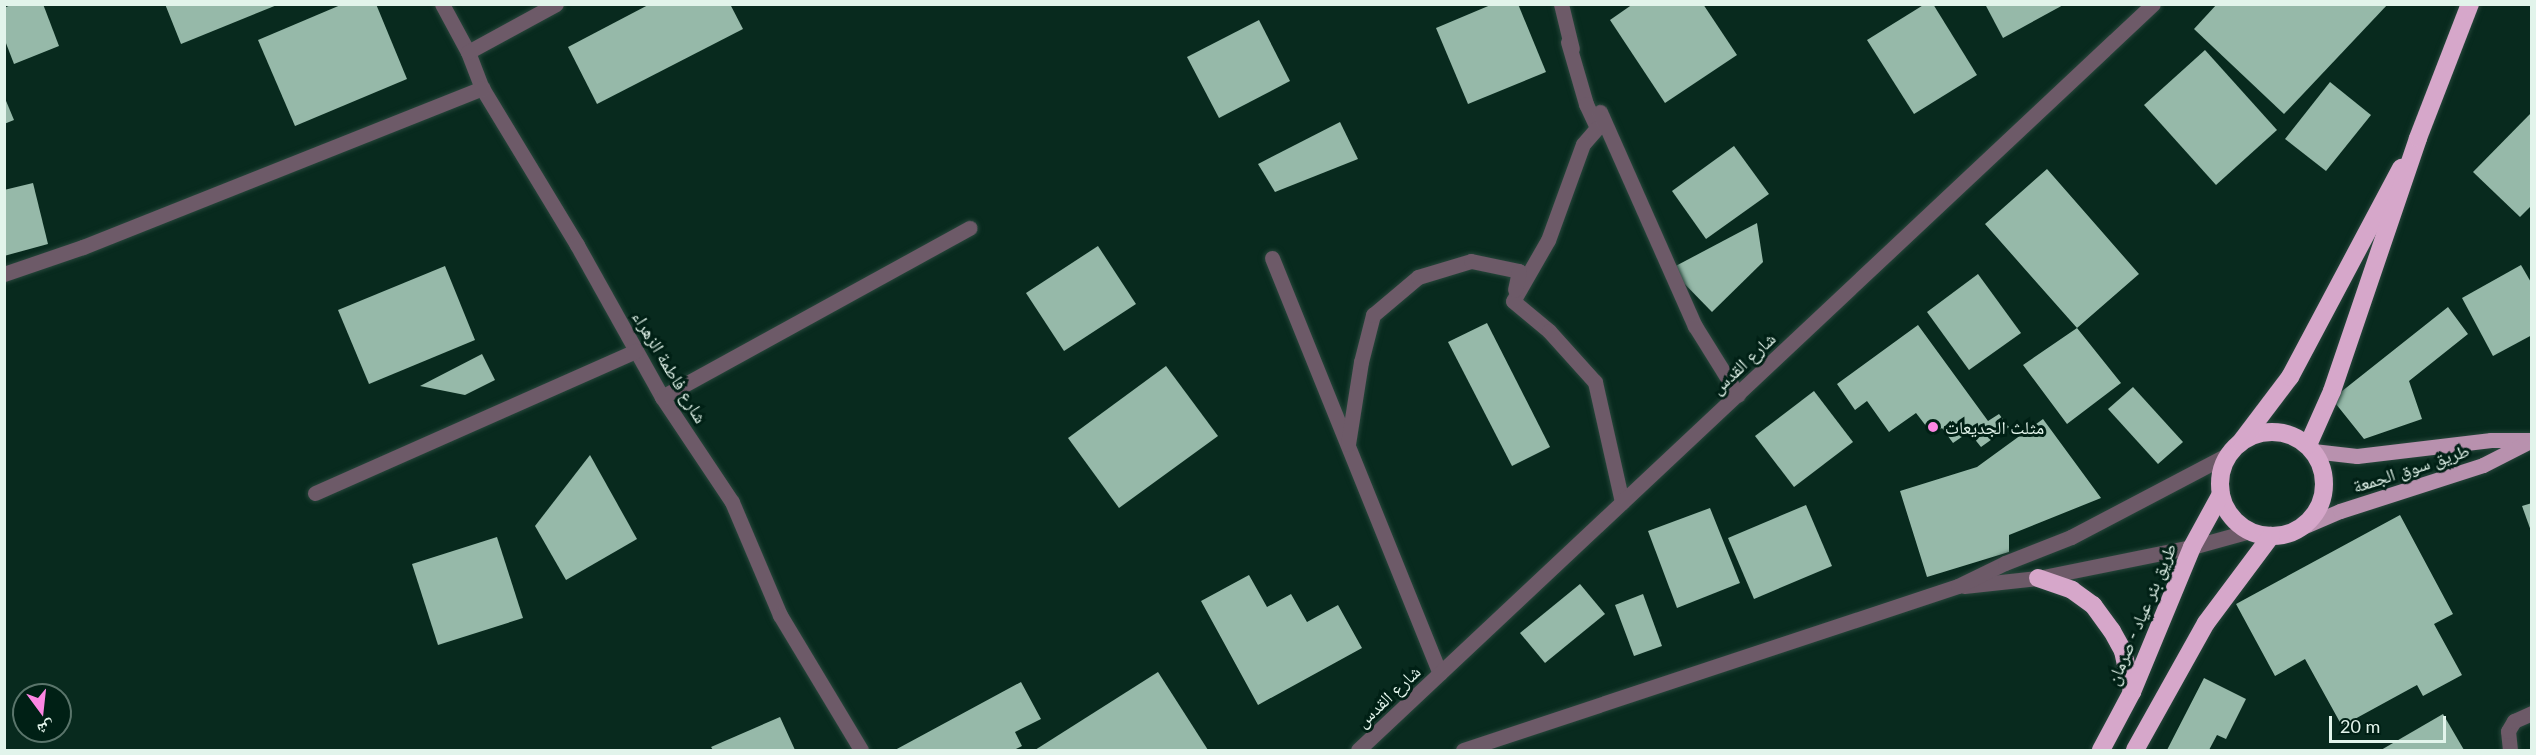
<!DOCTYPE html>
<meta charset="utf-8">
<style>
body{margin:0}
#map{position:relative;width:2536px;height:755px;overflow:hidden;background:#082a1e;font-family:Lato,"Noto Naskh Arabic",sans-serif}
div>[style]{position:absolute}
.building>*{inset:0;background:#96b9a9}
.roads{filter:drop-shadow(0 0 2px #27463b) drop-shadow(0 0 2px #27463b)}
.minor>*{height:15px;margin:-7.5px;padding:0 7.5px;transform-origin:7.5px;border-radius:7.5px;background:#6d5a68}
.major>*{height:15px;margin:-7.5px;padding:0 7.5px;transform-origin:7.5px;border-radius:7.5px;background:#b891ae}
.highway>*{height:18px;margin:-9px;padding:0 9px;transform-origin:9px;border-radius:9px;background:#d6a7ca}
.highway>.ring{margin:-9px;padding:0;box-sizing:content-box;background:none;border:18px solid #d6a7ca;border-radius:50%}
.dots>*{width:16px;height:16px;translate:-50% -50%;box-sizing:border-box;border:3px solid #002015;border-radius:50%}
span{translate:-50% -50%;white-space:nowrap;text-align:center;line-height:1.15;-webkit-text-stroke:6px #002015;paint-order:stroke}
.street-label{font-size:18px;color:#e2f4eb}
.poi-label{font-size:18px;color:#e2f4eb}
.left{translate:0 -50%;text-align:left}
.frame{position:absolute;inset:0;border:6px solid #e2f4eb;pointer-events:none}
.north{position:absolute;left:12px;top:683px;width:60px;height:60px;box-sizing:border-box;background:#002015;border:2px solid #5a756b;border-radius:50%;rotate:165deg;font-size:16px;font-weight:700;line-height:24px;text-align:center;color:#e2f4eb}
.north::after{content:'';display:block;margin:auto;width:21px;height:27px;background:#fd86e3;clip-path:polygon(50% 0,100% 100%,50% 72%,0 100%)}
.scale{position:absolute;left:2329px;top:716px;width:117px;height:27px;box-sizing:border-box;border:3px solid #e2f4eb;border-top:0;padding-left:8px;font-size:18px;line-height:21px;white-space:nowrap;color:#e2f4eb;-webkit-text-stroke:4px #002015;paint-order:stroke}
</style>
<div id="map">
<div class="building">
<i style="clip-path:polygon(13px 4px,43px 4px,59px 46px,14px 64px,4px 38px,4px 8px)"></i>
<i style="clip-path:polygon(165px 4px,277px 4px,277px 5px,181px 44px)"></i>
<i style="clip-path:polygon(343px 4px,376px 4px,407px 79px,295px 126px,258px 40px)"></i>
<i style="clip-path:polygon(650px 4px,730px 4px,743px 29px,597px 104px,568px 47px)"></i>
<i style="clip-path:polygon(1493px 4px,1518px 4px,1546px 72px,1468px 104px,1436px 28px)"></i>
<i style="clip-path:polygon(1633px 4px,1703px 4px,1737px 55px,1665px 103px,1610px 20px)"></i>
<i style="clip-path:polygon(1925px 4px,1933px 4px,1977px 75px,1914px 114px,1867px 40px)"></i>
<i style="clip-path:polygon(1985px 4px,2065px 4px,2003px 38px)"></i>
<i style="clip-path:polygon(2217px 4px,2388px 4px,2284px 114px,2194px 29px)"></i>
<i style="clip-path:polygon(1259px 20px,1290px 81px,1219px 118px,1187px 57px)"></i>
<i style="clip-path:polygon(2205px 50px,2277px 130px,2216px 185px,2144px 105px)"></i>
<i style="clip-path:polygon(2330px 82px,2371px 115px,2326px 171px,2285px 139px)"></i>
<i style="clip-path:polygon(4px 96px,14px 120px,4px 124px)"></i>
<i style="clip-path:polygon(2532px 112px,2532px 205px,2520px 217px,2473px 172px)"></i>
<i style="clip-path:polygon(1340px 122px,1358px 159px,1275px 192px,1258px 164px)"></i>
<i style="clip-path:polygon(1734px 146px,1769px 194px,1706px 239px,1672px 191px)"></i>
<i style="clip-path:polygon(2047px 169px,2139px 274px,2077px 328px,2121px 383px,2067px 424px,2023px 365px,2077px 328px,1985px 224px)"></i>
<i style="clip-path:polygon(33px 183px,48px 244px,4px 256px,4px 190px)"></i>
<i style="clip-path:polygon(1757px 223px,1763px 262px,1712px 312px,1670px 269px)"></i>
<i style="clip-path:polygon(1098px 246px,1136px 304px,1064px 351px,1026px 293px)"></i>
<i style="clip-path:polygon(2521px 265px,2532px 284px,2532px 335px,2493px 356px,2462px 298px)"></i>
<i style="clip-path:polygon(445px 266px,475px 340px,369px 384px,338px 310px)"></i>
<i style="clip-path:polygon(1978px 274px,2021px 333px,1969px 370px,1927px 312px)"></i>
<i style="clip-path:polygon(2448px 307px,2468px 334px,2409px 381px,2422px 419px,2364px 439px,2332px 399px)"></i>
<i style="clip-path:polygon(1487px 323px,1550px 447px,1512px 466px,1448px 342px)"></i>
<i style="clip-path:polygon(1918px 325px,1988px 421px,1999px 414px,2009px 427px,1981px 447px,1969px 432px,1953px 443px,1942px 428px,1933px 435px,1916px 413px,1889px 432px,1867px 401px,1855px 410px,1837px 384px)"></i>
<i style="clip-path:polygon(482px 354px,495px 380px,465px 395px,420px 386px)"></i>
<i style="clip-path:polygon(1166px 366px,1218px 436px,1119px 508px,1068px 438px)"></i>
<i style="clip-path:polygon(2133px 387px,2183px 442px,2158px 464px,2108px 409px)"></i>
<i style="clip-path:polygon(1814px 391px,1853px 442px,1794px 487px,1755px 436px)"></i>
<i style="clip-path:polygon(2043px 419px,2101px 498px,2009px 535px,2009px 552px,1927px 577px,1900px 491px,1977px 467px)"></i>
<i style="clip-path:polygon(590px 455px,637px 539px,566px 580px,535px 526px)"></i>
<i style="clip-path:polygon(2532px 503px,2532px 531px,2531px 531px,2522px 506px)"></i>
<i style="clip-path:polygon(1806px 505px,1832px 566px,1754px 599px,1728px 538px)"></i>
<i style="clip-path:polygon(1710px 508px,1740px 583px,1677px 608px,1648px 531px)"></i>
<i style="clip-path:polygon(2400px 515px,2453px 614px,2434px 624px,2462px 675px,2423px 696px,2417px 685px,2342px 726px,2305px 659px,2275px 676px,2236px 604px)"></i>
<i style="clip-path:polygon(497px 537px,523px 618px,438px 645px,412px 564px)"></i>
<i style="clip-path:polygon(1249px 575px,1267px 607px,1291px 594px,1307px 622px,1338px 605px,1362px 648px,1258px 705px,1201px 601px)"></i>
<i style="clip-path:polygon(1580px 584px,1605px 614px,1545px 663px,1520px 633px)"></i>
<i style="clip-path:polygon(1643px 594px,1662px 646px,1634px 656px,1615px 605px)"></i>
<i style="clip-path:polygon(1158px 672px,1208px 750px,1035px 750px)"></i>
<i style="clip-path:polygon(2204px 678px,2246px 699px,2226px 739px,2217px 735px,2209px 750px,2167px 750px)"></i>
<i style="clip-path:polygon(1021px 682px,1041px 719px,1015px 732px,1022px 746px,1014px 750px,895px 750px)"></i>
<i style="clip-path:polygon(2443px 714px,2464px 750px,2381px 750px)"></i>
<i style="clip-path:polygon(780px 717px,795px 750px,713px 750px,711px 747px)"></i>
</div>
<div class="roads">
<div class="minor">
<i style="left:442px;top:4px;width:55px;rotate:61.6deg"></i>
<i style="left:468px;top:52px;width:39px;rotate:69deg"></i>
<i style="left:482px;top:88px;width:184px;rotate:58.8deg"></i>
<i style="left:577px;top:245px;width:174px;rotate:60.8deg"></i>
<i style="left:662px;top:397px;width:126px;rotate:56.3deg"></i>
<i style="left:732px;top:502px;width:123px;rotate:67deg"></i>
<i style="left:780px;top:615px;width:157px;rotate:59deg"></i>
<i style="left:1561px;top:4px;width:46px;rotate:76.3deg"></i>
<i style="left:1568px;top:42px;width:65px;rotate:73.8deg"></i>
<i style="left:1586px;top:104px;width:26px;rotate:65deg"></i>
<i style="left:1597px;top:128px;width:21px;rotate:131deg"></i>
<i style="left:1583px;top:144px;width:102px;rotate:110deg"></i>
<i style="left:1548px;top:240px;width:70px;rotate:119.8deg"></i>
<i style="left:1513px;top:301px;width:47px;rotate:39.8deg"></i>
<i style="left:1549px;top:331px;width:69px;rotate:48deg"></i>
<i style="left:1595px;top:382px;width:123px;rotate:77.3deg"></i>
<i style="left:468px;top:52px;width:100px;rotate:-28.6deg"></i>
<i style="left:1600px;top:112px;width:234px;rotate:66.1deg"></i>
<i style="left:1695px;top:326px;width:81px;rotate:58.1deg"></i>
<i style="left:1272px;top:258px;width:448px;rotate:68deg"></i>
<i style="left:4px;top:274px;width:83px;rotate:-18.9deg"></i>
<i style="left:83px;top:247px;width:430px;rotate:-21.7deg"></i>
<i style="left:662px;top:397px;width:351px;rotate:-28.8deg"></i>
<i style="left:1348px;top:444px;width:83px;rotate:-81deg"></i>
<i style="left:1361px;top:362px;width:49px;rotate:-75.7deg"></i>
<i style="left:1373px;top:315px;width:59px;rotate:-40.2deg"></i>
<i style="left:1418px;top:277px;width:55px;rotate:-16.8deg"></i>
<i style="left:1471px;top:261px;width:49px;rotate:11.8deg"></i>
<i style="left:1519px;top:271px;width:19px;rotate:102deg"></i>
<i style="left:315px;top:493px;width:351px;rotate:-23.9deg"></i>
<i style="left:1964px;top:586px;width:74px;rotate:-6.2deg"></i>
<i style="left:2038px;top:578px;width:157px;rotate:-11.4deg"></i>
<i style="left:2192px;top:547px;width:60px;rotate:-15.4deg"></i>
<i style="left:1358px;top:750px;width:1090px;rotate:-43.18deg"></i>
<i style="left:1463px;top:750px;width:521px;rotate:-18.33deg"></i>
<i style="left:1958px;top:586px;width:52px;rotate:-26.1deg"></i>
<i style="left:2005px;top:563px;width:71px;rotate:-21.5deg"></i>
<i style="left:2071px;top:537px;width:178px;rotate:-27.7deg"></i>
<i style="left:2510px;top:750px;width:19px;rotate:-96deg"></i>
<i style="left:2508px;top:731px;width:12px;rotate:-59deg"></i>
<i style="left:2514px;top:721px;width:20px;rotate:-24deg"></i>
</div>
<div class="major">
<i style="left:2313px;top:451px;width:44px;rotate:6.5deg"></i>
<i style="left:2357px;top:456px;width:135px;rotate:-6.8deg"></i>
<i style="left:2491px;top:440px;width:39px"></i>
<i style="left:2300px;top:528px;width:43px;rotate:-23deg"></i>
<i style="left:2340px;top:511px;width:150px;rotate:-17.8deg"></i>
<i style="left:2483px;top:465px;width:55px;rotate:-27deg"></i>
</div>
<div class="highway">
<i class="ring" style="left:2220px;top:432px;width:86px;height:86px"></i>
<i style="left:2240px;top:443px;width:83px;rotate:-52.9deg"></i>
<i style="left:2290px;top:377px;width:237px;rotate:-62deg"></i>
<i style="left:2308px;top:445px;width:59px;rotate:-66deg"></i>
<i style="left:2332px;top:391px;width:267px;rotate:-71.2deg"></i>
<i style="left:2418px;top:138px;width:144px;rotate:-68.8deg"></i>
<i style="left:2038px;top:578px;width:36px;rotate:19deg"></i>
<i style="left:2072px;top:590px;width:26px;rotate:36deg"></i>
<i style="left:2093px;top:605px;width:32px;rotate:54deg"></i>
<i style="left:2112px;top:631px;width:23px;rotate:61deg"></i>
<i style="left:2123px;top:651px;width:42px;rotate:77.6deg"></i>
<i style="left:2101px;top:750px;width:66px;rotate:-61.9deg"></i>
<i style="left:2132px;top:692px;width:157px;rotate:-67.5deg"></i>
<i style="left:2192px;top:547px;width:60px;rotate:-61.3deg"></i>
<i style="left:2135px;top:750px;width:145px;rotate:-60.8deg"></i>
<i style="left:2206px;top:623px;width:109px;rotate:-53.2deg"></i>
</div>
</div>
<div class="dots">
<i style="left:1933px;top:427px;background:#fd86e3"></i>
</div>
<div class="street-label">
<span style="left:1743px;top:363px;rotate:-43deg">شارع القدس</span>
<span style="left:670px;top:367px;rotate:59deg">شارع فاطمة الزهراء</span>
<span style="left:2411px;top:468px;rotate:-18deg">طريق سوق الجمعة</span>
<span style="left:2141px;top:614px;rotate:-67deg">طريق بئر عياد - صرمان</span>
<span style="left:1388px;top:696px;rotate:-43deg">شارع القدس</span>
</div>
<div class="poi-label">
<span class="left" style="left:1945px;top:427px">مثلث الجديعات</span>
</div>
<div class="frame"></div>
<div class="north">ش</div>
<div class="scale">20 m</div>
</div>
